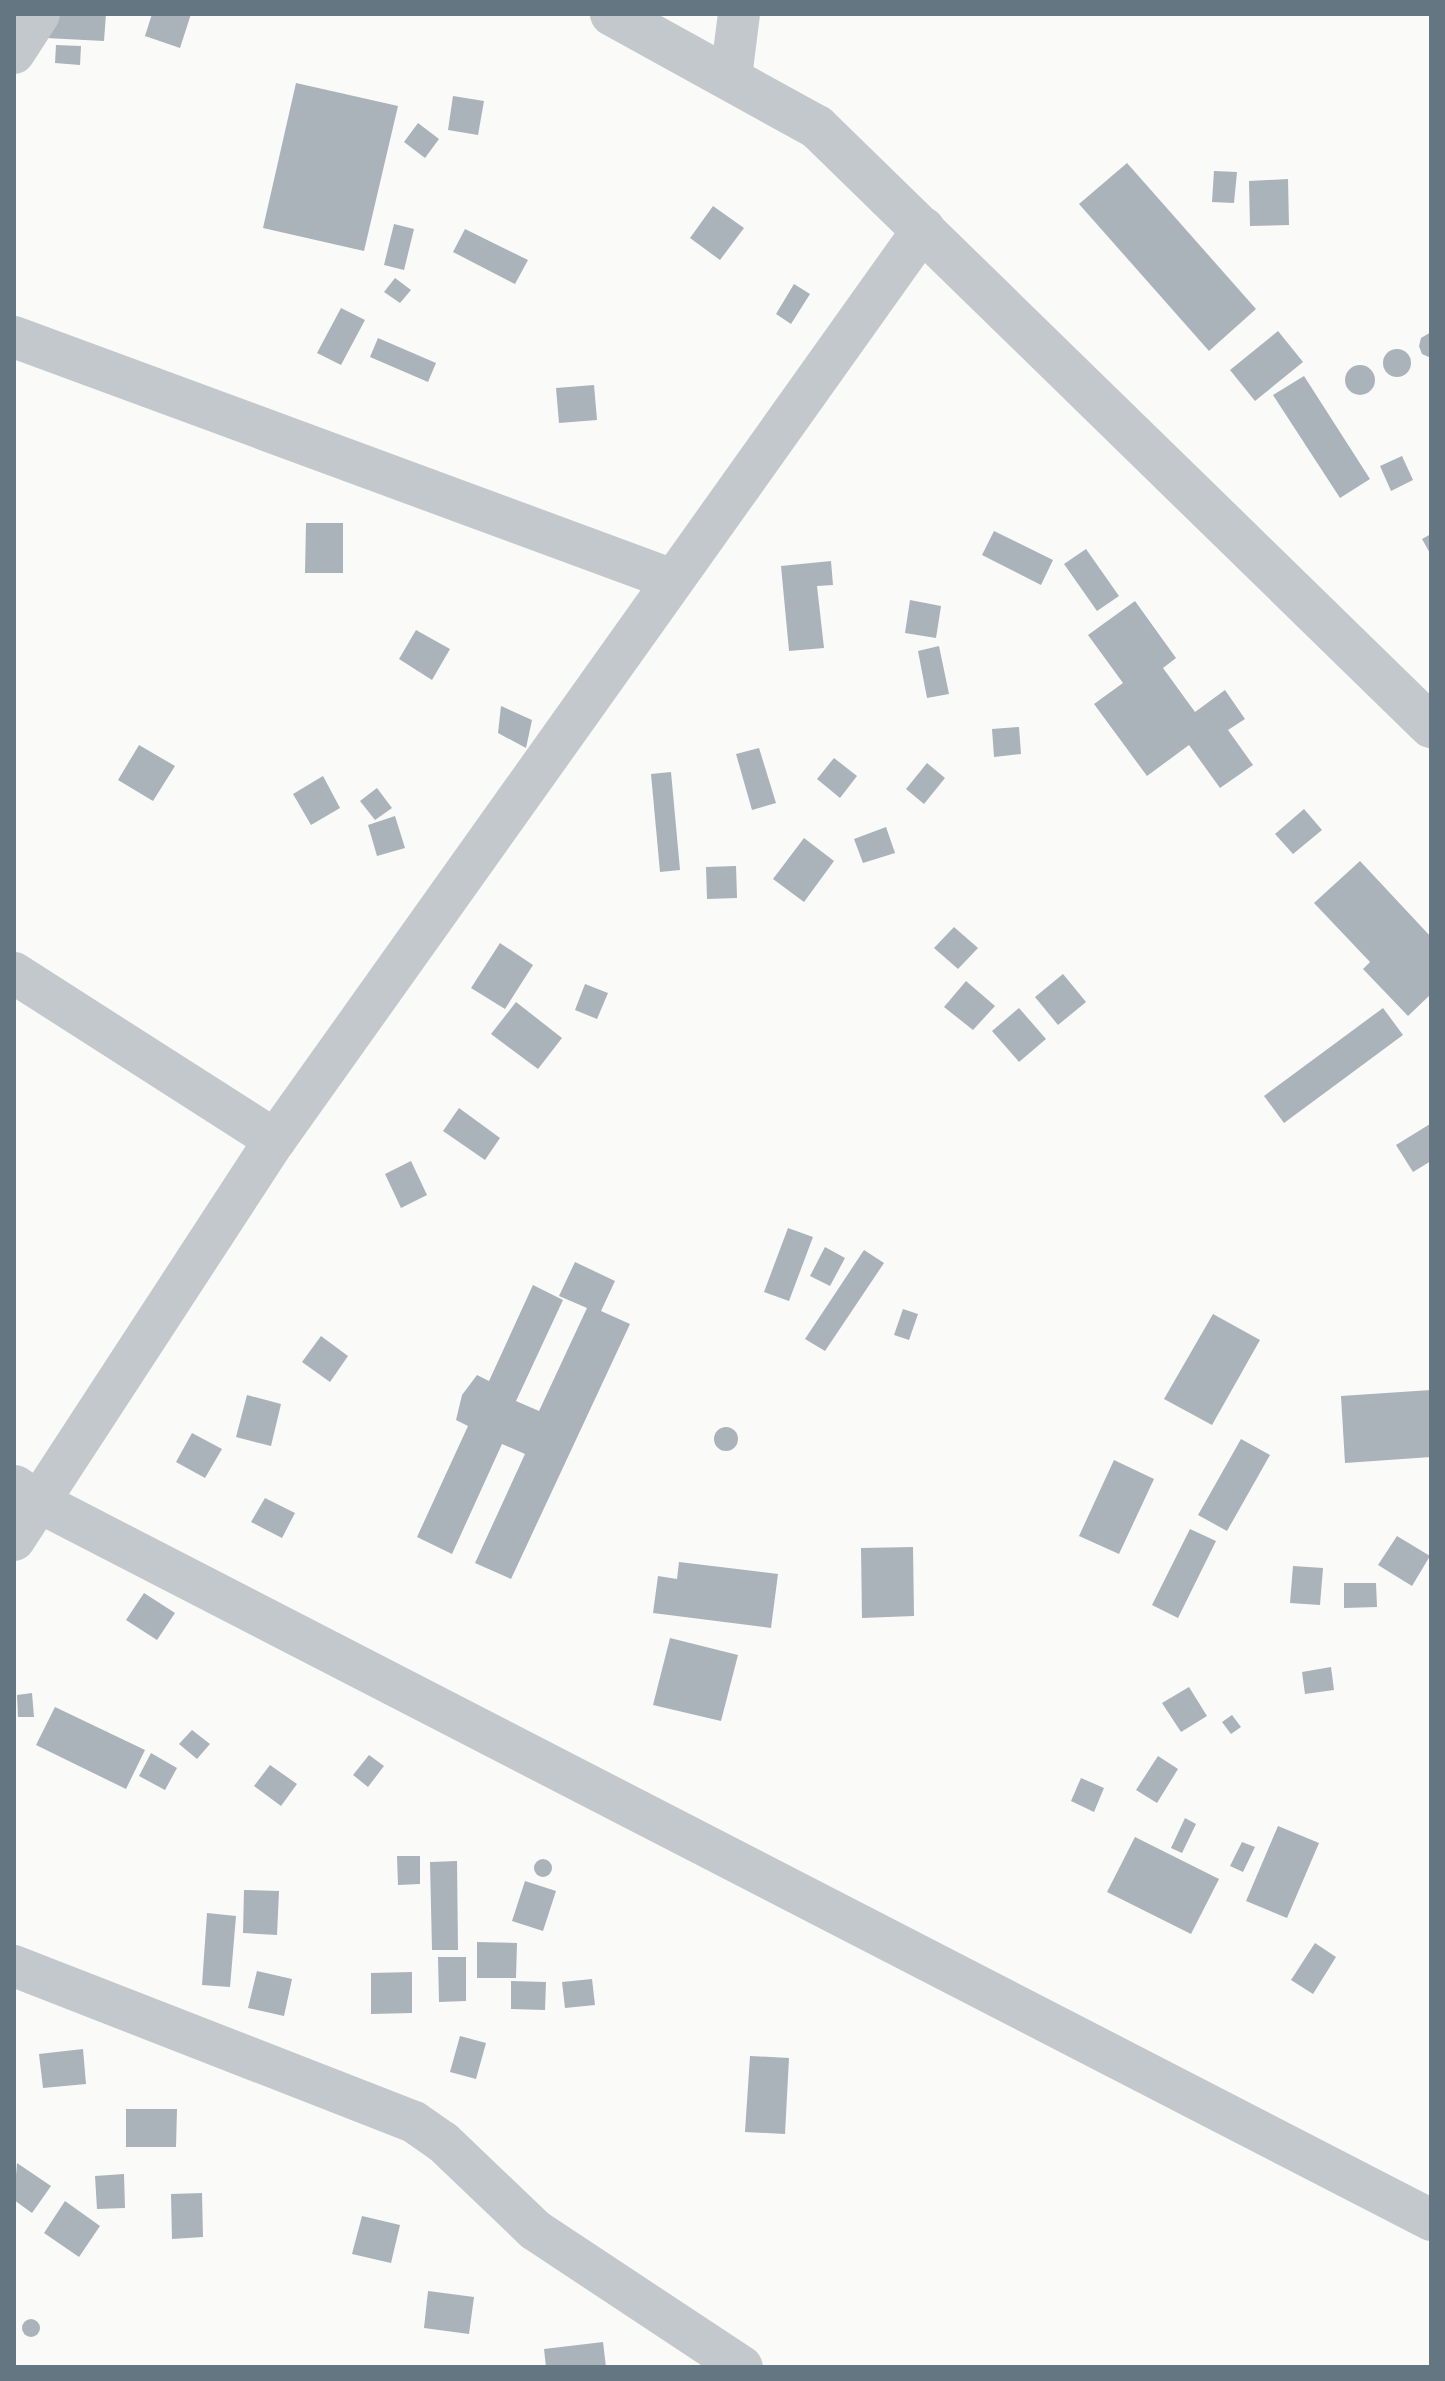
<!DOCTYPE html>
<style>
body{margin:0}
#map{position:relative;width:1445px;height:2381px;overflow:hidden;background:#fafaf8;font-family:"Archivo Narrow",sans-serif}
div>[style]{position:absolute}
.building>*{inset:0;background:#aab3b9}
.round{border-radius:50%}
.minor>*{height:42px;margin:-21px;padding:0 21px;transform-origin:21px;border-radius:21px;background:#c3c8cc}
.tertiary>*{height:44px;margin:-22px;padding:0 22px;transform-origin:22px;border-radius:22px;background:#c3c8cc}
span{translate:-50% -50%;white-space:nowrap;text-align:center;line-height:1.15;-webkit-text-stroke:8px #fff;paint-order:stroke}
.frame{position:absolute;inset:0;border:16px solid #657683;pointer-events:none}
</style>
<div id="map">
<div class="building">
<i style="clip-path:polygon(48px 14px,106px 14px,104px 41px,46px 38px)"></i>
<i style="clip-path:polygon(152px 14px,191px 14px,180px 48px,145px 36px)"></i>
<i style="clip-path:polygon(56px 45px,81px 46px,80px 65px,55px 63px)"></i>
<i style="clip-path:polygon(296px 83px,398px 106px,364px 251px,263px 228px)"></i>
<i style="clip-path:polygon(453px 96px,484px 101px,478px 135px,448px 130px)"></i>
<i style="clip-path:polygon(418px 123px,439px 139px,425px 158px,404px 142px)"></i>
<i style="clip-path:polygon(1127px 163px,1256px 309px,1209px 351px,1079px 204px)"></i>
<i style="clip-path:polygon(1214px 171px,1237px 172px,1234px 203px,1212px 202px)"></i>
<i style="clip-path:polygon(1288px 179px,1289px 225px,1250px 226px,1249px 181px)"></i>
<i style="clip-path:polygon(713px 206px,744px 228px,720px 260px,690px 238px)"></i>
<i style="clip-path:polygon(394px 224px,414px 229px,404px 270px,384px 265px)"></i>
<i style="clip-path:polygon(465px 229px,528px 260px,515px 284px,453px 252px)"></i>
<i style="clip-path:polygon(395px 278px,411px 290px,400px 303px,384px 292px)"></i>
<i style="clip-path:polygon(794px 284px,810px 294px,791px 324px,776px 314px)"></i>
<i style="clip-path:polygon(341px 308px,365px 320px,341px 365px,317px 353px)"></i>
<i style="clip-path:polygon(1278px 331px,1303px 362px,1255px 401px,1230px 370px)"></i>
<i style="clip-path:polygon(1431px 332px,1431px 358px,1422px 354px,1419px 346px,1421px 338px)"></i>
<i style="clip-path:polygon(378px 338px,436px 363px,428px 382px,370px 357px)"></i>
<i class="round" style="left:1383px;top:349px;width:28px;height:28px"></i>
<i class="round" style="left:1345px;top:365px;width:30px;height:30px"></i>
<i style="clip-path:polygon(1304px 376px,1370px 479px,1340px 498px,1273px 395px)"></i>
<i style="clip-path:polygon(594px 385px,597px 420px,559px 423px,556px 388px)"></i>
<i style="clip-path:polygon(1402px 456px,1413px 480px,1391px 491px,1380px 466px)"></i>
<i style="clip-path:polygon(306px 523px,343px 523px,343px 573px,305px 573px)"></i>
<i style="clip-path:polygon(994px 531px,1053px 560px,1041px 585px,982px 555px)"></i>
<i style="clip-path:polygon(1431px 534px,1431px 555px,1422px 539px)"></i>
<i style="clip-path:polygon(1086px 549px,1119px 596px,1097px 611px,1064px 564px)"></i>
<i style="clip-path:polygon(831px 561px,833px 585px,817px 586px,824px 648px,789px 651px,781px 566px)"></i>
<i style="clip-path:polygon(910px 600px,941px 606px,936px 638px,905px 633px)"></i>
<i style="clip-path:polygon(1135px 601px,1176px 658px,1163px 668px,1195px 712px,1225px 690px,1245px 719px,1228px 730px,1253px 765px,1220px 788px,1189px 745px,1147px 776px,1094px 704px,1123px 683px,1088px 635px)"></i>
<i style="clip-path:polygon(416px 630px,450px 649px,432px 680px,399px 659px)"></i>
<i style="clip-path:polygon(939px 646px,949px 694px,927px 698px,918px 651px)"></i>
<i style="clip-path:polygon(501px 706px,532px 720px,526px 748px,498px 733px)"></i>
<i style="clip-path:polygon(1019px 727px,1021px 754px,994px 757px,992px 729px)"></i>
<i style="clip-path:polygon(139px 745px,175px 766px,153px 801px,118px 780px)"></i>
<i style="clip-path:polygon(759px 748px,776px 803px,752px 810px,736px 754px)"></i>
<i style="clip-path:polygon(834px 758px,857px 776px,840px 798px,817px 779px)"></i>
<i style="clip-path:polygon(927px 763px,945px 778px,924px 804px,906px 789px)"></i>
<i style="clip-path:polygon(671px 772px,680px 870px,660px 872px,651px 774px)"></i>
<i style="clip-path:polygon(323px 776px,340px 808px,311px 825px,293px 794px)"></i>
<i style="clip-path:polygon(377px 788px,392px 808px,375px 820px,360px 801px)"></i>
<i style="clip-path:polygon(1304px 809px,1322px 830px,1293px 854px,1275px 834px)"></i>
<i style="clip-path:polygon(395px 816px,405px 848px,377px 856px,368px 825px)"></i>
<i style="clip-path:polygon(886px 827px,895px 853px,863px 863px,854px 839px)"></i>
<i style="clip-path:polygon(804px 838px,834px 861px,804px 902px,773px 879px)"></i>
<i style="clip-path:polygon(1360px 861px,1431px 937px,1431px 994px,1408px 1016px,1363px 969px,1370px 962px,1314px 903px)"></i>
<i style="clip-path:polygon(736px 866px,737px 898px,707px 899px,706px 867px)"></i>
<i style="clip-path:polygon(954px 927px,978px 948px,958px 969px,934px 948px)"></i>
<i style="clip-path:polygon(500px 943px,533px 965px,505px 1009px,471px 988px)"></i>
<i style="clip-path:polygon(1063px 974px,1086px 1002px,1058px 1025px,1035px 997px)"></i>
<i style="clip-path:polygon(966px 981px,995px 1006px,973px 1030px,944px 1007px)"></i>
<i style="clip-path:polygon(585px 984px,608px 993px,597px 1019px,575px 1010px)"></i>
<i style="clip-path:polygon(516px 1002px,562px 1038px,538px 1069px,491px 1034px)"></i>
<i style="clip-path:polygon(1019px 1008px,1046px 1039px,1019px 1062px,992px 1031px)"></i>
<i style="clip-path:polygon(1383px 1008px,1403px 1035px,1284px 1123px,1264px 1096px)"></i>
<i style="clip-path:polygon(459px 1108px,500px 1138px,485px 1160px,443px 1131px)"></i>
<i style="clip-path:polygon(1430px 1124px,1431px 1161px,1413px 1172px,1396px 1145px)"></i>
<i style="clip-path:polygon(411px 1161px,427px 1195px,401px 1208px,385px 1174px)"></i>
<i style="clip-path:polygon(788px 1228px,813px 1237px,789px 1301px,764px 1292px)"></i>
<i style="clip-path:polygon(825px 1247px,845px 1258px,830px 1286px,810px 1276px)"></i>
<i style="clip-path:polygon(864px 1250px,884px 1263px,825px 1351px,805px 1339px)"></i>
<i style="clip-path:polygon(575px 1262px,615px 1281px,601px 1311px,630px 1324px,511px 1579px,475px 1563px,525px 1454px,502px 1444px,452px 1554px,417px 1537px,468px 1426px,456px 1420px,462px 1395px,477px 1375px,489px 1381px,533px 1285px,563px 1300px,516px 1401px,539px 1411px,587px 1308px,559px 1296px)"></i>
<i style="clip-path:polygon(903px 1309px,918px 1314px,909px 1340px,894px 1335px)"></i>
<i style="clip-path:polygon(1213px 1314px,1260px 1340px,1212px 1425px,1164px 1399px)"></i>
<i style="clip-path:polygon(321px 1336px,348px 1356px,330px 1382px,302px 1362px)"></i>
<i style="clip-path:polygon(1431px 1390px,1431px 1457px,1345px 1463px,1341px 1396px)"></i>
<i style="clip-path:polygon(247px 1395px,281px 1404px,271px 1446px,236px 1437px)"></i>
<i class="round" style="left:714px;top:1427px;width:24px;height:24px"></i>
<i style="clip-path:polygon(192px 1433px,222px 1449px,205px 1478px,176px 1462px)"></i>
<i style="clip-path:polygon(1241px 1439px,1270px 1455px,1227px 1531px,1198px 1515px)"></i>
<i style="clip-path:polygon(1114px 1460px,1154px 1479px,1119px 1554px,1079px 1536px)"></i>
<i style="clip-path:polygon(265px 1498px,295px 1513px,282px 1538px,251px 1522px)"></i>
<i style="clip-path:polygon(1190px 1529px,1216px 1541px,1178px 1618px,1152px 1605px)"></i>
<i style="clip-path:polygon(1397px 1536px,1430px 1556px,1412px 1586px,1378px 1565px)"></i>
<i style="clip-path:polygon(913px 1547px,914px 1616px,862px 1618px,861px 1548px)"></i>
<i style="clip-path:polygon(679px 1562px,778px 1574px,771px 1628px,653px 1613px,658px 1576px,677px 1579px)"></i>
<i style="clip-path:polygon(1293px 1566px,1323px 1568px,1320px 1605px,1290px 1603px)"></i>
<i style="clip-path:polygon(1344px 1583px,1376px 1583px,1377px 1607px,1344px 1608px)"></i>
<i style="clip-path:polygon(144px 1593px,175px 1613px,157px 1640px,126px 1620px)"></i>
<i style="clip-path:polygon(670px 1638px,738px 1655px,721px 1721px,653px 1705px)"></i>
<i style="clip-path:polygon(1331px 1667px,1334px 1690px,1305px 1694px,1302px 1672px)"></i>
<i style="clip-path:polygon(1189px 1687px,1207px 1716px,1181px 1732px,1162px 1703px)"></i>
<i style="clip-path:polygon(32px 1693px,34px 1717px,18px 1717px,17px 1695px)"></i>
<i style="clip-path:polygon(55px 1707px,145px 1750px,126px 1789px,36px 1745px)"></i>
<i style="clip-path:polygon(1232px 1715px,1241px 1727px,1231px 1734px,1222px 1722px)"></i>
<i style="clip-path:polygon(192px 1730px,210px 1744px,197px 1759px,179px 1744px)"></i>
<i style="clip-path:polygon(151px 1753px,177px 1768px,165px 1790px,139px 1776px)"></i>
<i style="clip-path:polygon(369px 1755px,384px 1766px,368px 1787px,353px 1775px)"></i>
<i style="clip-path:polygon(1158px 1756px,1178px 1769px,1157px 1803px,1136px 1790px)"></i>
<i style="clip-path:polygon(270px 1765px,297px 1784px,281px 1806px,254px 1786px)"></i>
<i style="clip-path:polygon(1081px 1778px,1104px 1788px,1094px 1812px,1071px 1801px)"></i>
<i style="clip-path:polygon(1185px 1818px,1196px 1824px,1182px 1853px,1171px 1848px)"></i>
<i style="clip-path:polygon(1278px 1826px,1319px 1843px,1287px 1918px,1246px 1901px)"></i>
<i style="clip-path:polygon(1135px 1837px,1219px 1879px,1191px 1934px,1107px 1892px)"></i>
<i style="clip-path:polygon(1242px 1842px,1255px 1847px,1243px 1872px,1230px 1866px)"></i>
<i style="clip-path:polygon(397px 1856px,420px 1856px,420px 1884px,398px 1885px)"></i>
<i class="round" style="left:534px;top:1859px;width:18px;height:18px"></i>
<i style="clip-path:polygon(457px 1861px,458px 1950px,432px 1950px,430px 1862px)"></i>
<i style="clip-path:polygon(525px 1881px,556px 1891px,543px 1931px,512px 1921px)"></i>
<i style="clip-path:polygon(244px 1890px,279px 1891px,277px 1935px,243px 1933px)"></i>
<i style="clip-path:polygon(207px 1913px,236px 1916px,230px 1987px,202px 1985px)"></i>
<i style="clip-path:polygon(477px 1942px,517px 1943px,516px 1978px,477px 1978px)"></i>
<i style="clip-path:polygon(1315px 1943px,1336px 1957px,1313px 1994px,1291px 1980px)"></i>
<i style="clip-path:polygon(438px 1957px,466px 1957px,466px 2001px,439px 2002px)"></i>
<i style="clip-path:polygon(257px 1971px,292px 1979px,284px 2016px,248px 2008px)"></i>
<i style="clip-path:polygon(412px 1972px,412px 2013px,371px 2014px,371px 1973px)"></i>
<i style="clip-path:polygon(592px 1979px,595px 2005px,565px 2008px,562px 1982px)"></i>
<i style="clip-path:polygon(511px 1981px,546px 1982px,545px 2010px,511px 2009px)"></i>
<i style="clip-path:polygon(460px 2036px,486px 2043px,476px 2079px,450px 2072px)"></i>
<i style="clip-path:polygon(83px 2049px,86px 2084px,43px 2088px,39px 2054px)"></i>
<i style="clip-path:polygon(750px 2056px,789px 2058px,785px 2134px,745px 2132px)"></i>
<i style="clip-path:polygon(126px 2109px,177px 2109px,176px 2147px,126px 2147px)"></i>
<i style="clip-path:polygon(17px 2163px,51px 2186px,32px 2213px,14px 2200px)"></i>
<i style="clip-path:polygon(124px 2174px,125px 2208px,97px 2209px,95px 2176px)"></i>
<i style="clip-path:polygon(202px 2193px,203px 2237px,172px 2239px,171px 2194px)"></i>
<i style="clip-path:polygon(65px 2201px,100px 2226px,79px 2257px,44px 2233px)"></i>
<i style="clip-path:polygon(362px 2216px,400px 2225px,391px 2263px,352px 2254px)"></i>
<i style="clip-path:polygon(428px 2291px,474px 2297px,469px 2334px,424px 2328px)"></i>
<i class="round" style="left:22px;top:2319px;width:18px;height:18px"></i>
<i style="clip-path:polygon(603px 2342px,606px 2367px,546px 2367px,544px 2349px)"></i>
</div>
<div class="minor">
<i style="left:14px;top:53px;width:46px;rotate:-57.3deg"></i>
<i style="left:731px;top:77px;width:64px;rotate:-82.8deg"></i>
<i style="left:14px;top:337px;width:702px;rotate:20.24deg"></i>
<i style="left:14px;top:973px;width:310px;rotate:32.6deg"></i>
<i style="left:15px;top:1486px;width:27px;rotate:34deg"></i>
<i style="left:37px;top:1501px;width:1569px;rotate:27.28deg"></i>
<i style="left:14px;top:1540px;width:478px;rotate:-56.9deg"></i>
<i style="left:275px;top:1140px;width:1119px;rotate:-54.56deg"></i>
<i style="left:14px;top:1966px;width:429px;rotate:21.3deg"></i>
<i style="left:414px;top:2122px;width:35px;rotate:35deg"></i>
<i style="left:443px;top:2142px;width:127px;rotate:43.7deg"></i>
<i style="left:535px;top:2230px;width:248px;rotate:33.5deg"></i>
</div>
<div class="tertiary">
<i style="left:612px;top:14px;width:234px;rotate:28.9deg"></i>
<i style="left:817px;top:127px;width:858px;rotate:44.29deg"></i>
</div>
<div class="frame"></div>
</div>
